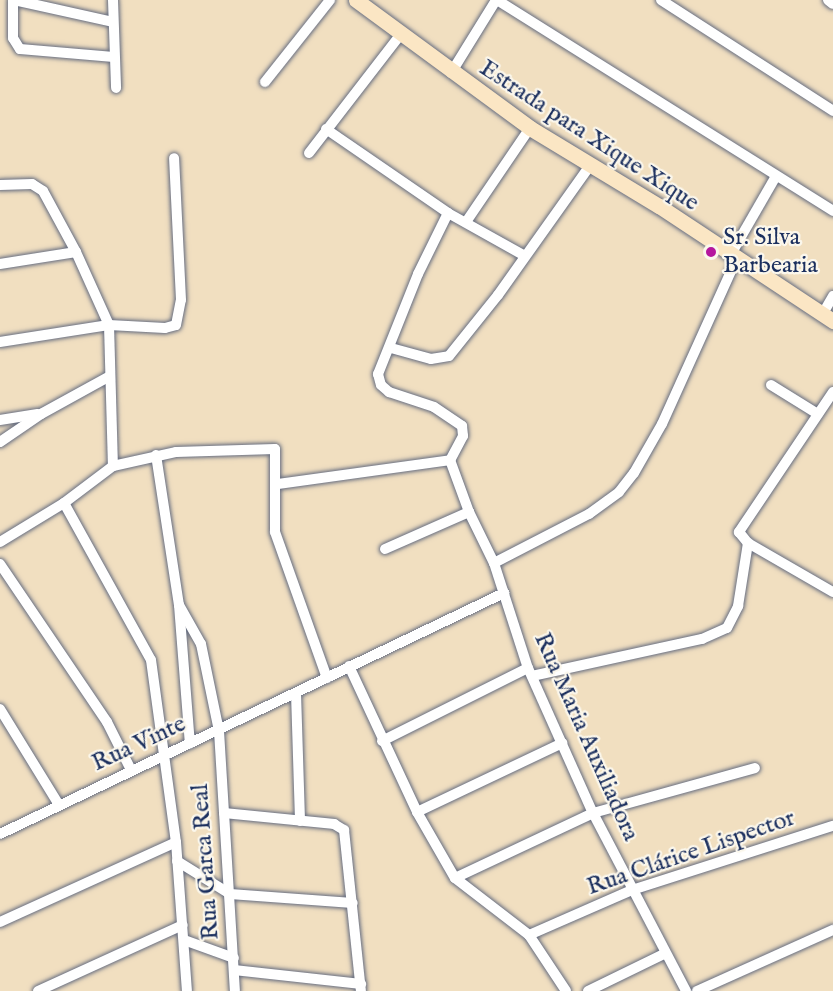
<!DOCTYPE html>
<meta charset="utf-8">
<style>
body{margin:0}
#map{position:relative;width:833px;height:991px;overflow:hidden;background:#f1dfc0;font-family:"IM FELL English",serif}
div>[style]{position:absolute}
.roads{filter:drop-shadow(0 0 2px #666d80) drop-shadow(0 0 2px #666d80)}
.street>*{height:10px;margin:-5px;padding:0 5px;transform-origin:5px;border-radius:5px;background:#fff}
.secondary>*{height:15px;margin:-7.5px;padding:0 7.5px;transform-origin:7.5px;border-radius:7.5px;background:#fbe6c4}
.dots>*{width:16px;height:16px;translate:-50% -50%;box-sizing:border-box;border:3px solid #fbf7ec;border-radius:50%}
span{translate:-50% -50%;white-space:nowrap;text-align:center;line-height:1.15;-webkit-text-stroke:4.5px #fbf7ec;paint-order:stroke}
.street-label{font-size:24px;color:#1b2f5e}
.poi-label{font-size:24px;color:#1b2f5e}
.left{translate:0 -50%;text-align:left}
</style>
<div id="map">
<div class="roads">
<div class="street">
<i style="left:13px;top:0;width:38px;rotate:90deg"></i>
<i style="left:13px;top:38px;width:13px;rotate:58deg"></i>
<i style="left:20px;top:49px;width:94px;rotate:4.9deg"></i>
<i style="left:14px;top:0;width:101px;rotate:12.5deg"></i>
<i style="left:113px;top:0;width:88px;rotate:88deg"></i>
<i style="left:497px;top:0;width:397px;rotate:32.1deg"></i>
<i style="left:661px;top:0;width:205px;rotate:32.8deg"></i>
<i style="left:828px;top:0;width:6px;rotate:39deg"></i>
<i style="left:451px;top:73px;width:86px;rotate:-58.3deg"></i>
<i style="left:265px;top:82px;width:105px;rotate:-51.6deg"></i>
<i style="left:326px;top:129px;width:148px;rotate:34.5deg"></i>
<i style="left:448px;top:213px;width:88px;rotate:29.2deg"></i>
<i style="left:309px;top:153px;width:150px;rotate:-52.3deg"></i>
<i style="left:0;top:185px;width:32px;rotate:-2deg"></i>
<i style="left:32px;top:184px;width:13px;rotate:32deg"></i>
<i style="left:43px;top:191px;width:69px;rotate:61.6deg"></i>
<i style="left:76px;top:252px;width:80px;rotate:65.7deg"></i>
<i style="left:109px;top:325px;width:141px;rotate:88.4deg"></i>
<i style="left:448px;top:213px;width:68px;rotate:116.2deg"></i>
<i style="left:418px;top:274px;width:108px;rotate:111.8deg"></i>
<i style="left:378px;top:374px;width:11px;rotate:75deg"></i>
<i style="left:381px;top:385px;width:11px;rotate:41deg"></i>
<i style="left:389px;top:392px;width:47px;rotate:18.4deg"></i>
<i style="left:434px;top:407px;width:34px;rotate:34deg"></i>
<i style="left:462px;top:426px;width:10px;rotate:84deg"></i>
<i style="left:463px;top:436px;width:27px;rotate:118deg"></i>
<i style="left:466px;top:222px;width:114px;rotate:-55.8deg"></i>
<i style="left:730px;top:256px;width:92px;rotate:-60.1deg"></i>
<i style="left:0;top:264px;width:77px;rotate:-9deg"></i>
<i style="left:822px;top:315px;width:22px;rotate:-60deg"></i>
<i style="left:0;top:342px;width:110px;rotate:-8.9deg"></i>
<i style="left:109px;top:325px;width:56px;rotate:3.1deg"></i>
<i style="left:165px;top:328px;width:11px;rotate:-15deg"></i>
<i style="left:176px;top:325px;width:25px;rotate:-79deg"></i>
<i style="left:181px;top:300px;width:142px;rotate:-92.8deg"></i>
<i style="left:391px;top:348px;width:41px;rotate:15.4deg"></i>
<i style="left:431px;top:359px;width:18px;rotate:-9deg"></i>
<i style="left:449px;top:356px;width:78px;rotate:-51.2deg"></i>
<i style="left:498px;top:295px;width:161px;rotate:-54.6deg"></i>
<i style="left:771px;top:385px;width:55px;rotate:31.7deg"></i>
<i style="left:833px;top:392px;width:169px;rotate:123.9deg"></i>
<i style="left:739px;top:532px;width:14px;rotate:51deg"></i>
<i style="left:748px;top:543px;width:98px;rotate:30deg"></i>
<i style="left:0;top:420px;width:38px;rotate:-9deg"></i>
<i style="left:0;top:442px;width:50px;rotate:-34.3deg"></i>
<i style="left:41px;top:414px;width:77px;rotate:-28.9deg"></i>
<i style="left:156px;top:455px;width:152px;rotate:81.3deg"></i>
<i style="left:179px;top:605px;width:139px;rotate:85.5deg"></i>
<i style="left:450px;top:460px;width:55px;rotate:69.9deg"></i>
<i style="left:469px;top:512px;width:57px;rotate:63.9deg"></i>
<i style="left:494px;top:563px;width:110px;rotate:72.1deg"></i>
<i style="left:528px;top:668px;width:159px;rotate:65.9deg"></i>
<i style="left:593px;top:813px;width:201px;rotate:62.4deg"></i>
<i style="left:278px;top:484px;width:174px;rotate:-7.9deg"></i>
<i style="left:64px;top:503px;width:179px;rotate:61deg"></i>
<i style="left:151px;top:660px;width:184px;rotate:82.2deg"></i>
<i style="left:176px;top:842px;width:149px;rotate:85.8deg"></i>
<i style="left:0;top:542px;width:75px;rotate:-31.4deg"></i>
<i style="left:64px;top:503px;width:61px;rotate:-37.1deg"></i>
<i style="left:113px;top:466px;width:65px;rotate:-12.5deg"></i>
<i style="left:176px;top:452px;width:99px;rotate:-1.7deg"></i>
<i style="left:275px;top:449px;width:83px;rotate:90deg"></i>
<i style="left:275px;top:532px;width:155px;rotate:70.4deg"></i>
<i style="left:385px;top:549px;width:92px;rotate:-23.8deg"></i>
<i style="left:494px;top:563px;width:107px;rotate:-27.3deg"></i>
<i style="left:589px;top:514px;width:37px;rotate:-36deg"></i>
<i style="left:619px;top:492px;width:24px;rotate:-52deg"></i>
<i style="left:634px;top:473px;width:56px;rotate:-60.3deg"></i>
<i style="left:662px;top:424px;width:180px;rotate:-65.7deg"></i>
<i style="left:0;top:564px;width:191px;rotate:55.9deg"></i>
<i style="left:107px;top:722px;width:54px;rotate:63.4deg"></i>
<i style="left:179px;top:605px;width:45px;rotate:60.6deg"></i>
<i style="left:201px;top:644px;width:89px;rotate:78.3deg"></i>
<i style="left:219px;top:731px;width:260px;rotate:86.5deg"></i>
<i style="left:349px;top:666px;width:161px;rotate:65deg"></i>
<i style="left:417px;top:812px;width:76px;rotate:60.1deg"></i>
<i style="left:455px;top:878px;width:93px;rotate:37.6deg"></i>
<i style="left:529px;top:935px;width:67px;rotate:56.5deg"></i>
<i style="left:532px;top:676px;width:174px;rotate:-12.3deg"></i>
<i style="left:702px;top:639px;width:27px;rotate:-24deg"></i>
<i style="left:727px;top:628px;width:25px;rotate:-63deg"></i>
<i style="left:738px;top:606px;width:64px;rotate:-81deg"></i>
<i style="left:296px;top:693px;width:128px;rotate:88.2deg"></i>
<i style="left:0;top:709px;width:113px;rotate:58.4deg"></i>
<i style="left:382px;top:741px;width:163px;rotate:-26.6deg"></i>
<i style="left:417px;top:812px;width:161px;rotate:-25.4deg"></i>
<i style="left:224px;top:813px;width:111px;rotate:5.7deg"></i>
<i style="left:334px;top:824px;width:12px;rotate:31deg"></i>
<i style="left:344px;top:830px;width:162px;rotate:84deg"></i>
<i style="left:0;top:834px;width:559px;rotate:-25.56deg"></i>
<i style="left:177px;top:861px;width:62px;rotate:31.9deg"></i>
<i style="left:230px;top:894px;width:123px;rotate:4.2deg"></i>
<i style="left:455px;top:878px;width:153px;rotate:-25.2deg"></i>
<i style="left:593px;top:813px;width:168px;rotate:-15.5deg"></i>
<i style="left:0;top:922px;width:193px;rotate:-24.4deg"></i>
<i style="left:529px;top:935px;width:112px;rotate:-23.6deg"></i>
<i style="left:632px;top:890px;width:211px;rotate:-17.7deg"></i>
<i style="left:184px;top:940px;width:53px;rotate:19.8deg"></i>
<i style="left:234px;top:970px;width:128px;rotate:6.3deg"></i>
<i style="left:38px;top:991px;width:159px;rotate:-24.5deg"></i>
<i style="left:588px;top:991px;width:85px;rotate:-26deg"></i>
<i style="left:697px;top:991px;width:149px;rotate:-24.2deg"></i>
</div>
<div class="secondary">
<i style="left:356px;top:0;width:216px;rotate:36.3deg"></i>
<i style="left:530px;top:128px;width:151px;rotate:31.2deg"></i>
<i style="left:659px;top:206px;width:209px;rotate:33.5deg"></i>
</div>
</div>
<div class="dots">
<i style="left:711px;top:252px;background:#b5179e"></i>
</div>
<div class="street-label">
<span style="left:589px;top:136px;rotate:33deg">Estrada para Xique Xique</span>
<span style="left:586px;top:737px;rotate:66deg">Rua Maria Auxiliadora</span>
<span style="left:139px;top:744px;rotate:-25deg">Rua Vinte</span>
<span style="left:691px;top:853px;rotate:-19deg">Rua Clárice Lispector</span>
<span style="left:206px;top:862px;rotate:-94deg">Rua Garca Real</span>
</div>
<div class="poi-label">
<span class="left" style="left:723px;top:252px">Sr. Silva<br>Barbearia</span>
</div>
</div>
